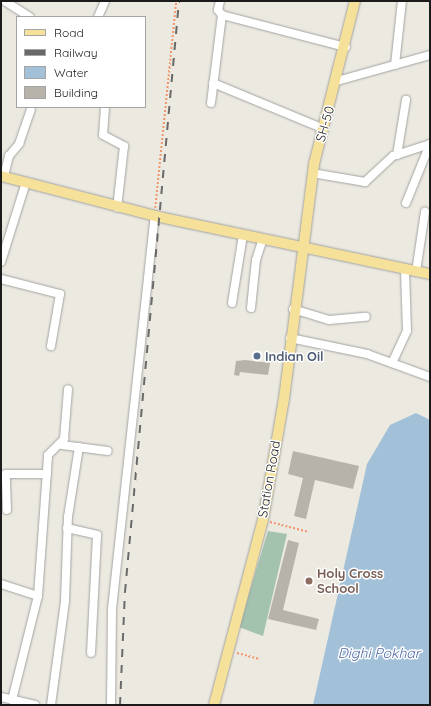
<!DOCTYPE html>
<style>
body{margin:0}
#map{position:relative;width:431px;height:706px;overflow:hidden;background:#eceae0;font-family:Quicksand,sans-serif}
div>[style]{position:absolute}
.cemetery>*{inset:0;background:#a3c3ae}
.water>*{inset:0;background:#a2c1d8}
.building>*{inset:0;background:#b8b3aa}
.path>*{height:1.5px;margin-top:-0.75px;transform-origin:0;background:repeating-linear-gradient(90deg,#f2946c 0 2px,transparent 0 4px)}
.roads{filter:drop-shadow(0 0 1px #a2a2a2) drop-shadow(0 0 1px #a2a2a2)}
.minor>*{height:8px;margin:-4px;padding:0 4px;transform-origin:4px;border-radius:4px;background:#fff}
.major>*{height:10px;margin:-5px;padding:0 5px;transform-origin:5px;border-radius:5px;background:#f6e19b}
.rail>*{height:2px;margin-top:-1px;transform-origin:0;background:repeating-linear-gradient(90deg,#696969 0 8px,transparent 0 16px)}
.dots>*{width:11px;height:11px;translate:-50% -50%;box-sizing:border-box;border:2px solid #fff;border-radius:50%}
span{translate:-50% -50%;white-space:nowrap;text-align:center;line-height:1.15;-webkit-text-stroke:3px #fff;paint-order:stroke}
.street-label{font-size:13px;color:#1b1b1b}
.service-label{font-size:13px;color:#4e5e75;font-weight:700}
.left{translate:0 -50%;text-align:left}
.education-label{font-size:13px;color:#785e54;font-weight:700}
.water-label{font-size:14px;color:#4d67a4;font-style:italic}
.frame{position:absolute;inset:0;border:2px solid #1b1b1b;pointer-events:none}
.legend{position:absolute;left:16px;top:16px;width:130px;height:92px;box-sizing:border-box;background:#fff;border:1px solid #a4a4a4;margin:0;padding:5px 7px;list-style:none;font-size:12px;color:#1b1b1b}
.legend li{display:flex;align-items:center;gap:8px;height:20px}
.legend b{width:20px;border:1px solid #a4a4a4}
</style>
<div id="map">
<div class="cemetery">
<i style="clip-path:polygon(268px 531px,287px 534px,263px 636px,239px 627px)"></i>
</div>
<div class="water">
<i style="clip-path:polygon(416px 413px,430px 420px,430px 705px,313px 705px,367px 464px,390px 425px)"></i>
</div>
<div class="building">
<i style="clip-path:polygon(245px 360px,270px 363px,268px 375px,240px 372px,239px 376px,234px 375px,236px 361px)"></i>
<i style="clip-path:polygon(293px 451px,359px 466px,353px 489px,315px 480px,306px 519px,294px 516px,303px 478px,288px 474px)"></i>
<i style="clip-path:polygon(288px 540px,299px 543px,283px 610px,319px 619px,316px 630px,268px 619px)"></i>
</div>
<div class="path">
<i style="left:155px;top:208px;width:208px;rotate:-84.2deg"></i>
<i style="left:270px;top:522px;width:40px;rotate:14.4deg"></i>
<i style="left:237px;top:653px;width:24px;rotate:15deg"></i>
</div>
<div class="roads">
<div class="minor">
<i style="left:220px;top:1px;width:9px;rotate:103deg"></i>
<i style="left:218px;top:10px;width:6px;rotate:51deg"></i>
<i style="left:222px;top:15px;width:128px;rotate:14.5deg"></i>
<i style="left:6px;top:2px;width:28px;rotate:32deg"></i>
<i style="left:98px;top:17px;width:17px;rotate:-66deg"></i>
<i style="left:395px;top:65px;width:64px;rotate:-83.8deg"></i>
<i style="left:337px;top:81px;width:97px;rotate:-15.6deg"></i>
<i style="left:213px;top:83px;width:120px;rotate:22.5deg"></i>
<i style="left:211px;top:103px;width:89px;rotate:-82.9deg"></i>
<i style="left:105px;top:107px;width:28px;rotate:94deg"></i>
<i style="left:103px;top:135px;width:24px;rotate:28deg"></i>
<i style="left:124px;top:146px;width:62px;rotate:96.4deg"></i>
<i style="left:397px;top:155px;width:56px;rotate:-80.7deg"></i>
<i style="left:312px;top:173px;width:54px;rotate:9.6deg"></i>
<i style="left:365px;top:182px;width:38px;rotate:-43deg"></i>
<i style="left:393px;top:156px;width:39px;rotate:-18deg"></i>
<i style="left:4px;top:176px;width:21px;rotate:-76deg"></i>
<i style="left:9px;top:156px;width:16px;rotate:-50deg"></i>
<i style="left:19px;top:144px;width:36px;rotate:-71deg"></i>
<i style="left:406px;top:203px;width:64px;rotate:-67.9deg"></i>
<i style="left:1px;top:262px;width:84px;rotate:-72.6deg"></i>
<i style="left:416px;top:272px;width:61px;rotate:-81.5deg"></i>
<i style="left:1px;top:279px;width:61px;rotate:14.3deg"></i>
<i style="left:60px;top:294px;width:53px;rotate:99.8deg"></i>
<i style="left:232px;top:303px;width:69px;rotate:-80.8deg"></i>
<i style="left:251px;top:308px;width:48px;rotate:-84.1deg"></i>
<i style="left:256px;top:260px;width:22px;rotate:-72deg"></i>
<i style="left:293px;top:309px;width:38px;rotate:17deg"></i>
<i style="left:329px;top:320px;width:37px;rotate:-5deg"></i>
<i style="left:290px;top:338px;width:79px;rotate:11.7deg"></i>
<i style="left:367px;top:354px;width:67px;rotate:20.1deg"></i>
<i style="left:392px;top:363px;width:35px;rotate:-65deg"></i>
<i style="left:407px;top:331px;width:61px;rotate:-91.9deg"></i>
<i style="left:62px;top:445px;width:46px;rotate:7.4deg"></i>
<i style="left:7px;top:510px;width:36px;rotate:-92deg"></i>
<i style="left:6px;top:474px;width:41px"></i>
<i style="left:67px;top:528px;width:31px;rotate:13deg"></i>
<i style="left:97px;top:535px;width:118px;rotate:92.9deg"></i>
<i style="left:1px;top:584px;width:39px;rotate:18deg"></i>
<i style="left:1px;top:697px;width:35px;rotate:13deg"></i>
<i style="left:12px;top:700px;width:107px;rotate:-76deg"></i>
<i style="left:38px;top:596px;width:141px;rotate:-85.9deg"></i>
<i style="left:48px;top:455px;width:23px;rotate:-45deg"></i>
<i style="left:64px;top:439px;width:50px;rotate:-85.4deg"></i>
<i style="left:51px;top:705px;width:105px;rotate:-82.3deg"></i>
<i style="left:65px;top:601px;width:84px;rotate:-88deg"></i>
<i style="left:68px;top:517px;width:71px;rotate:-81.1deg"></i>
<i style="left:111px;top:705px;width:96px;rotate:-89.4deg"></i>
<i style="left:112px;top:609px;width:395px;rotate:-83.8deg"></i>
</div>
<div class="major">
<i style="left:1px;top:176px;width:163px;rotate:14.5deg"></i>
<i style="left:159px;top:217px;width:277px;rotate:11.9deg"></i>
<i style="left:214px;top:705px;width:191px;rotate:-75.2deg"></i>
<i style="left:263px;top:520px;width:123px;rotate:-80.2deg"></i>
<i style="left:284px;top:399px;width:237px;rotate:-82.7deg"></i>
<i style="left:314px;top:164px;width:168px;rotate:-75.9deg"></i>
</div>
</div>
<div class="rail">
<i style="left:120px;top:705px;width:113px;rotate:-87.5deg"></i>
<i style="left:125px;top:592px;width:593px;rotate:-84.78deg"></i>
</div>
<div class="dots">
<i style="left:257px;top:356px;background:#5c6f8a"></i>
<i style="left:309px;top:581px;background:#8d6e63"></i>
</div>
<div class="street-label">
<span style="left:325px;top:124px;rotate:-74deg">SH-50</span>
<span style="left:269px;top:479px;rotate:-80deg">Station Road</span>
</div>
<div class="service-label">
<span class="left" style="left:265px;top:356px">Indian Oil</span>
</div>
<div class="education-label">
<span class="left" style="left:317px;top:581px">Holy Cross<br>School</span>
</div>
<div class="water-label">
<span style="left:379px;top:653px">Dighi Pokhar</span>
</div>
<div class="frame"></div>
<ul class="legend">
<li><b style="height:5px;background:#f6e19b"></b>Road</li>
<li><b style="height:5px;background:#696969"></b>Railway</li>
<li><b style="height:11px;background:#a2c1d8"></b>Water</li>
<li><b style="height:11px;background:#b8b3aa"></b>Building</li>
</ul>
</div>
